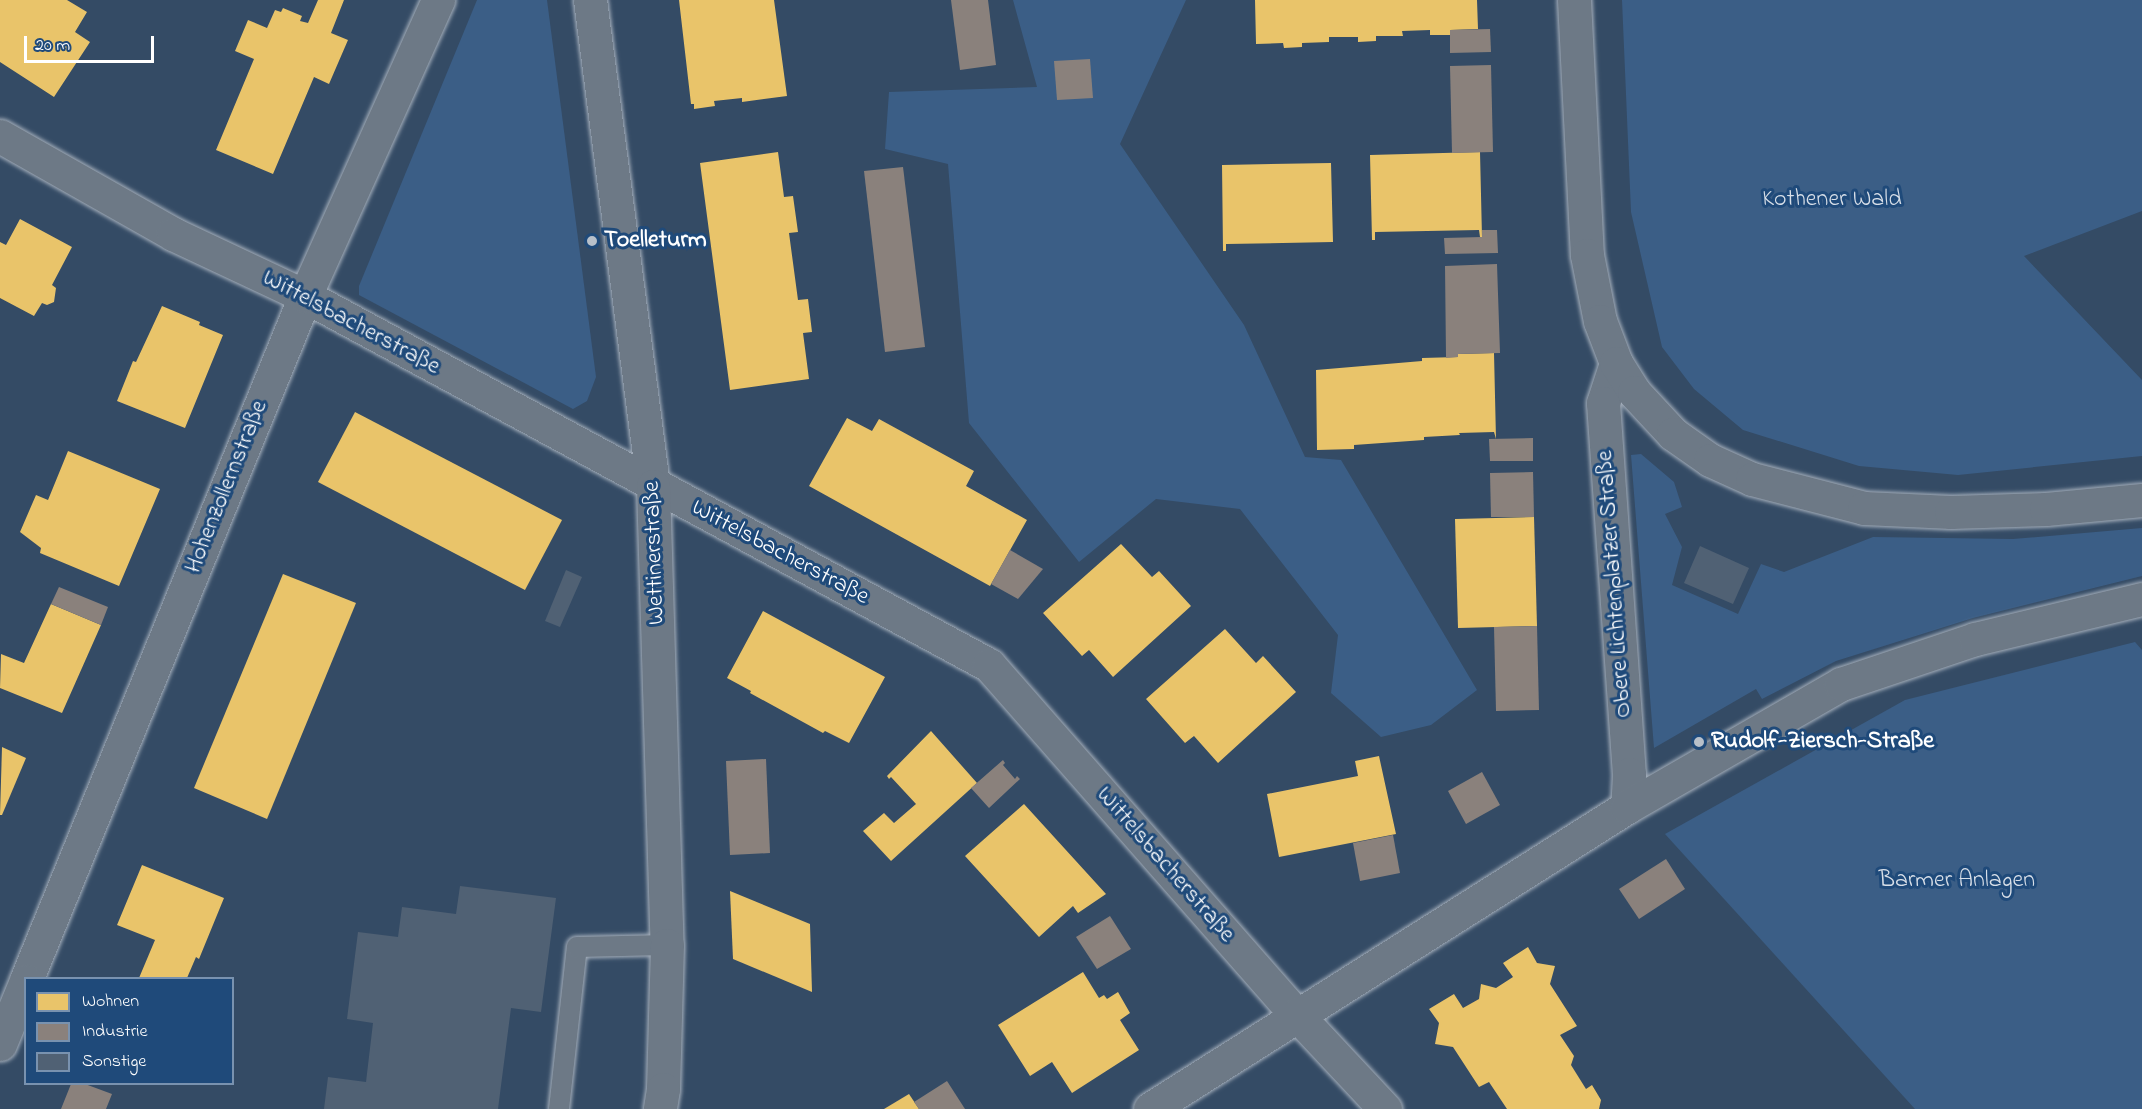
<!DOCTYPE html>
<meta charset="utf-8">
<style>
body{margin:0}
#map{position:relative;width:2142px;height:1109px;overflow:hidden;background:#344b65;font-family:"Indie Flower",sans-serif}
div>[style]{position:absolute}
.green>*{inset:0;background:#3b5e86}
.homes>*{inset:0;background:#e9c46a}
.industry>*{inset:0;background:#8a817c}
.building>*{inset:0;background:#506174}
.roads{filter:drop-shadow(0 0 2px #a4aeba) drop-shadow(0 0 2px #a4aeba)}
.service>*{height:20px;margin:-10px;padding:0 10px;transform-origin:10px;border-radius:10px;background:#6d7986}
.minor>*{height:33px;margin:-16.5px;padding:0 16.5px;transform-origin:16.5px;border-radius:16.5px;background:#6d7986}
.tertiary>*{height:33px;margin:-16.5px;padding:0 16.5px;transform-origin:16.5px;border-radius:16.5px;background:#6d7986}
.secondary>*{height:33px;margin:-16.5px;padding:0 16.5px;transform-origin:16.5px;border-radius:16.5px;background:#6d7986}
.dots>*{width:16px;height:16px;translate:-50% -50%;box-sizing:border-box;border:3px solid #1f4a7a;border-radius:50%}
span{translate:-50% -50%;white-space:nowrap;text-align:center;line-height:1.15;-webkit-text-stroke:6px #1f4a7a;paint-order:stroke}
.park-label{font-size:24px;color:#d8dfe8}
.poi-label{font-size:24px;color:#fff;font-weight:700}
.left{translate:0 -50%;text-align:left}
.street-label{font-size:24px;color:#fff}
.legend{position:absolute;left:24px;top:977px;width:210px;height:108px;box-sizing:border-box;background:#1f4a7a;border:2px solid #7992af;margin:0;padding:8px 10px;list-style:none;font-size:18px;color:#fff}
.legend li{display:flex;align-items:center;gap:12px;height:30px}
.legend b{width:30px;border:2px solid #7992af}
.scale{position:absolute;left:24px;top:36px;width:130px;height:27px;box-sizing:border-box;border:3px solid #fff;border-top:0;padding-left:8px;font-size:18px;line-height:21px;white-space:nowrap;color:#fff;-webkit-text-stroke:4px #1f4a7a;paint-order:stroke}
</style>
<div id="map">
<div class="green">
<i style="clip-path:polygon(477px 0,547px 0,596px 377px,587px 401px,573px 409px,359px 295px,359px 286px)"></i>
<i style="clip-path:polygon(1013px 0,1186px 0,1120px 144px,1244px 325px,1305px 457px,1341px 460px,1477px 690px,1431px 725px,1381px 737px,1331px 693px,1338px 635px,1240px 509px,1156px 499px,1079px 562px,969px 423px,948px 164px,885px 149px,889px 92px,1037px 87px)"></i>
<i style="clip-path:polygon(1622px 0,2142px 0,2142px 211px,2024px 256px,2142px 380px,2142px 456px,1958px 475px,1859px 466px,1743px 430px,1694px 389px,1662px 347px,1631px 212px)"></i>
<i style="clip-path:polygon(1641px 454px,1674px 482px,1682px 507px,1665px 514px,1682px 547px,1672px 585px,1738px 614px,1761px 564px,1784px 572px,1873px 537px,2013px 539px,2142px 528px,2142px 576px,1973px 618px,1836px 661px,1762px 699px,1756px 689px,1654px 748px,1631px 455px)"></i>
<i style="clip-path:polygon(2135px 642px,2142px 650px,2142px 1109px,1915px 1109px,1665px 834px,1905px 700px)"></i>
</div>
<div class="homes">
<i style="clip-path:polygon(0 0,67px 0,87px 12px,75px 32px,90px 42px,54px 97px,0 62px)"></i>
<i style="clip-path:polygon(318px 0,344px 0,331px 33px,348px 40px,329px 84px,314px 77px,273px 174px,216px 150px,254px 59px,235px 51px,248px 20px,267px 28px,275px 10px,281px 12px,283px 8px,302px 16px,300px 21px,308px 23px)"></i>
<i style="clip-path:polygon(679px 0,774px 0,787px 96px,742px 102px,742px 98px,714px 101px,715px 106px,694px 109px,694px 104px,691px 104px)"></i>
<i style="clip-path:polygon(1255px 0,1477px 0,1478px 29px,1450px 30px,1450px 35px,1430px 35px,1430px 30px,1402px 31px,1403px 36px,1376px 36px,1376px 41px,1358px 42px,1358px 37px,1329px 37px,1329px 42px,1302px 43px,1302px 47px,1284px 48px,1283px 43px,1256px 44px)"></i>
<i style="clip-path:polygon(778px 152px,784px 197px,793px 196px,798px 232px,789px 233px,798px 300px,808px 299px,812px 332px,803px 333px,809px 379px,730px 390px,700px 163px)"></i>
<i style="clip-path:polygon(1480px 152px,1482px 237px,1480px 237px,1479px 230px,1375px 232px,1375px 240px,1372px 240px,1370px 155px)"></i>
<i style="clip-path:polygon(1331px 163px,1333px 242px,1226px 244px,1226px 251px,1223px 251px,1222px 165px)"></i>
<i style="clip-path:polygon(20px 219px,72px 247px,52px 285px,56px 288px,54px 302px,47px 305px,42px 303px,34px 316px,0 298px,0 242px,6px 245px)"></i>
<i style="clip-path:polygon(162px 306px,200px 322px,199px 325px,223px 335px,185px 428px,117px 401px,133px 361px,136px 362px)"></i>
<i style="clip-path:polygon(1494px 353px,1496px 439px,1494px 432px,1459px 433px,1460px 435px,1424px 437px,1424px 440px,1354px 445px,1354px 449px,1317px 450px,1316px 370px,1422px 361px,1422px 358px,1458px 357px,1458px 354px)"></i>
<i style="clip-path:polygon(355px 412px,562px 520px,525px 590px,318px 482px)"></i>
<i style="clip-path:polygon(847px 418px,872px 431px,879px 419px,974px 471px,966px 486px,1027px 520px,990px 586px,809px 486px)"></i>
<i style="clip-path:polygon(68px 451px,160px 489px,119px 586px,40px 553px,41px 548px,20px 532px,36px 495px,48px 500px)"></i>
<i style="clip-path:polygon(1534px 517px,1537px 626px,1458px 628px,1455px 519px)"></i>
<i style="clip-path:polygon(1121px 544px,1152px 577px,1159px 571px,1191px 606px,1113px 677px,1089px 650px,1082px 656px,1043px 613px)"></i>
<i style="clip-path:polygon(283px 574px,356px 603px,267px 819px,194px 788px)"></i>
<i style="clip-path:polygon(51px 604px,101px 625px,62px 713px,0 688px,1px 654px,24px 663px)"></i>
<i style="clip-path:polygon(763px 611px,885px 677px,849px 743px,825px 731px,823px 733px,750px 693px,751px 691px,727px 678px)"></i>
<i style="clip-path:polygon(1225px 629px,1256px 663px,1263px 656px,1296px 692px,1218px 763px,1194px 736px,1185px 743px,1146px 699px)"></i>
<i style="clip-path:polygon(931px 731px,977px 783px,891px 861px,863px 831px,884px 813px,894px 823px,916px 804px,891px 777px,889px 779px,887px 776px)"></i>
<i style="clip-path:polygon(2px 747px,26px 758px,2px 815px,0 815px)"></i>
<i style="clip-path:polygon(1379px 756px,1396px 834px,1279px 857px,1267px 794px,1358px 776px,1355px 761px)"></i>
<i style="clip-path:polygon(1024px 804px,1106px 894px,1078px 913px,1073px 906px,1039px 937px,965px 856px)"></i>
<i style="clip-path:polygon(142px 865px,224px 898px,199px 959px,196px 957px,187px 978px,139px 978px,155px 940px,117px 925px)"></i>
<i style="clip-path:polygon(730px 891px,810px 924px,812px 992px,733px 959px)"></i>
<i style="clip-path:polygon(1528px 947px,1537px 963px,1555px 966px,1550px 984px,1577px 1026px,1560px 1035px,1574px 1056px,1571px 1065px,1586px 1089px,1592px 1085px,1601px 1100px,1599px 1109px,1507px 1109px,1489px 1082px,1479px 1087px,1453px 1047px,1435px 1044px,1439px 1023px,1429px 1009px,1454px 994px,1463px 1008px,1479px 999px,1481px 984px,1496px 988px,1513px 977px,1503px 963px)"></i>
<i style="clip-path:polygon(1083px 972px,1099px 998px,1104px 995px,1107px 999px,1118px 992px,1130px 1013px,1120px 1020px,1139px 1050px,1072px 1093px,1052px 1062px,1030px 1076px,998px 1025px)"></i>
<i style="clip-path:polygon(909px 1094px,919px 1109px,884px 1109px)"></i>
</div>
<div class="industry">
<i style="clip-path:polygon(951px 0,988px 0,996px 65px,960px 70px)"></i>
<i style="clip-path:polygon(1490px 29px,1491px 52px,1450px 53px,1450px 30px)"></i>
<i style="clip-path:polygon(1090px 59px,1093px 98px,1057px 100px,1054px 61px)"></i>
<i style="clip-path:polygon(1491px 65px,1493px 152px,1452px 153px,1450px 66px)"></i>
<i style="clip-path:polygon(903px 167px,925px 347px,885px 352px,864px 171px)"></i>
<i style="clip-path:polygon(1482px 230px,1497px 230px,1498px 253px,1445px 254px,1444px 238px,1482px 237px)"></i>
<i style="clip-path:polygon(1497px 264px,1500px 353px,1458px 354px,1458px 357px,1446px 358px,1445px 266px)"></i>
<i style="clip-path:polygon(1533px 438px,1533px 461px,1490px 461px,1489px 439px)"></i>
<i style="clip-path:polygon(1533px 472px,1534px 517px,1491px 517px,1490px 473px)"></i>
<i style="clip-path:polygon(1010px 550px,1043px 569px,1018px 599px,991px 584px)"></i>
<i style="clip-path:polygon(59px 587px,108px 607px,101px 625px,51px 604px)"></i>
<i style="clip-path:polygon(1537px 626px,1539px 710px,1496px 711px,1494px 627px)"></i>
<i style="clip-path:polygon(766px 759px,770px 853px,730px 855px,726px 761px)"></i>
<i style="clip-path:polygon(1003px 760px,1005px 763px,1003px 765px,1015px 779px,1017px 776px,1020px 779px,989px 808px,971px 788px)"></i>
<i style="clip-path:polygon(1482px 772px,1500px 805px,1466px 824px,1448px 791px)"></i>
<i style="clip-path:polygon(1393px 835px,1400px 873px,1360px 881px,1353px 843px)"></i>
<i style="clip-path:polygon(1666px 859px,1685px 889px,1639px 919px,1619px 889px)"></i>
<i style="clip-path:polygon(1110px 916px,1131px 949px,1097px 969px,1076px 937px)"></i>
<i style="clip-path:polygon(947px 1081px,965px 1109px,919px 1109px,914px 1102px)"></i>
<i style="clip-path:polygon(71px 1084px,85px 1084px,112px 1094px,106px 1109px,61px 1109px)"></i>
</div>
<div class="building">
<i style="clip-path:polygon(1700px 546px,1749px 568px,1733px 604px,1684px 583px)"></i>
<i style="clip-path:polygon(566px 570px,582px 577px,560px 627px,545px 621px)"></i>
<i style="clip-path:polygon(460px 886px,556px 898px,541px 1012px,511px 1008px,498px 1109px,324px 1109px,328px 1077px,366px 1082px,373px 1023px,347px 1019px,358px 932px,398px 937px,402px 907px,456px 914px)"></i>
</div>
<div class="roads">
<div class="service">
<i style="left:559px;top:1109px;width:163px;rotate:-83.7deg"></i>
<i style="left:577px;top:947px;width:90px;rotate:-1.3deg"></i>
</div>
<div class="minor">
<i style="left:0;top:136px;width:199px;rotate:29.5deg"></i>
<i style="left:173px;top:234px;width:146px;rotate:25.2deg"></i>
<i style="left:305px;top:296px;width:777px;rotate:28.35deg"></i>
<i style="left:989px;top:665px;width:466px;rotate:48.7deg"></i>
<i style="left:1297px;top:1015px;width:129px;rotate:46.9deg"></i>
<i style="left:1616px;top:363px;width:42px;rotate:108deg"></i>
<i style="left:1603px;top:403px;width:372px;rotate:86deg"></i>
<i style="left:1629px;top:774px;width:33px;rotate:93deg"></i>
<i style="left:27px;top:978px;width:736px;rotate:-67.82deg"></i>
<i style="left:305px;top:296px;width:325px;rotate:-65.8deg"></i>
<i style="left:0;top:1044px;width:68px;rotate:-67.6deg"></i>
<i style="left:1150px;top:1109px;width:565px;rotate:-32.34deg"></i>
<i style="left:1627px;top:807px;width:247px;rotate:-29.9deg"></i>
<i style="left:1841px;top:684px;width:141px;rotate:-18.6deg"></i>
<i style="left:1975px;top:639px;width:172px;rotate:-13.5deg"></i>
</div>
<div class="tertiary">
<i style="left:590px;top:0;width:490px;rotate:82.6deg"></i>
<i style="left:653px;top:486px;width:459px;rotate:88.3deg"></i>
<i style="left:667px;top:945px;width:144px;rotate:91.6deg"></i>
<i style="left:663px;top:1089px;width:20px;rotate:99deg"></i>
</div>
<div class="secondary">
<i style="left:1574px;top:0;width:255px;rotate:87.1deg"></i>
<i style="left:1587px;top:255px;width:67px;rotate:78.9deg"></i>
<i style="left:1600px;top:321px;width:45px;rotate:69.1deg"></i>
<i style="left:1616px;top:363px;width:34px;rotate:58deg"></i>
<i style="left:1634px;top:392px;width:57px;rotate:47.1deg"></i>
<i style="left:1673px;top:434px;width:45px;rotate:35.1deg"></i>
<i style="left:1710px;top:460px;width:46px;rotate:24.3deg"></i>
<i style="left:1752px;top:479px;width:116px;rotate:14.5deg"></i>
<i style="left:1864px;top:508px;width:87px;rotate:2.6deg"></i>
<i style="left:1951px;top:512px;width:95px;rotate:-1.8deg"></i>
<i style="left:2046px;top:509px;width:96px;rotate:-5.4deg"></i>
</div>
</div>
<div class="dots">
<i style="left:592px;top:241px;background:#b8c0c9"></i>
<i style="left:1699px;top:742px;background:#b8c0c9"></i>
</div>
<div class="park-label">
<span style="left:1832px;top:200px">Kothener Wald</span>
<span style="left:1957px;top:881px">Barmer Anlagen</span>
</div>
<div class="poi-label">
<span class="left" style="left:604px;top:241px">Toelleturm</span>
<span class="left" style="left:1711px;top:742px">Rudolf-Ziersch-Straße</span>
</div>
<div class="street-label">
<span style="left:351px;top:323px;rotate:28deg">Wittelsbacherstraße</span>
<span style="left:227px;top:487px;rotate:-68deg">Hohenzollernstraße</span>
<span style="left:655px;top:553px;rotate:-92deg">Wettinerstraße</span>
<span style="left:780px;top:553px;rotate:28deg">Wittelsbacherstraße</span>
<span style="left:1615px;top:584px;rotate:-94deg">Obere Lichtenplatzer Straße</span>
<span style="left:1165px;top:865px;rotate:49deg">Wittelsbacherstraße</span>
</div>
<ul class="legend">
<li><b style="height:16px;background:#e9c46a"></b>Wohnen</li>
<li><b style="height:16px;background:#8a817c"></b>Industrie</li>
<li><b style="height:16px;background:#506174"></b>Sonstige</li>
</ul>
<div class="scale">20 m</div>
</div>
